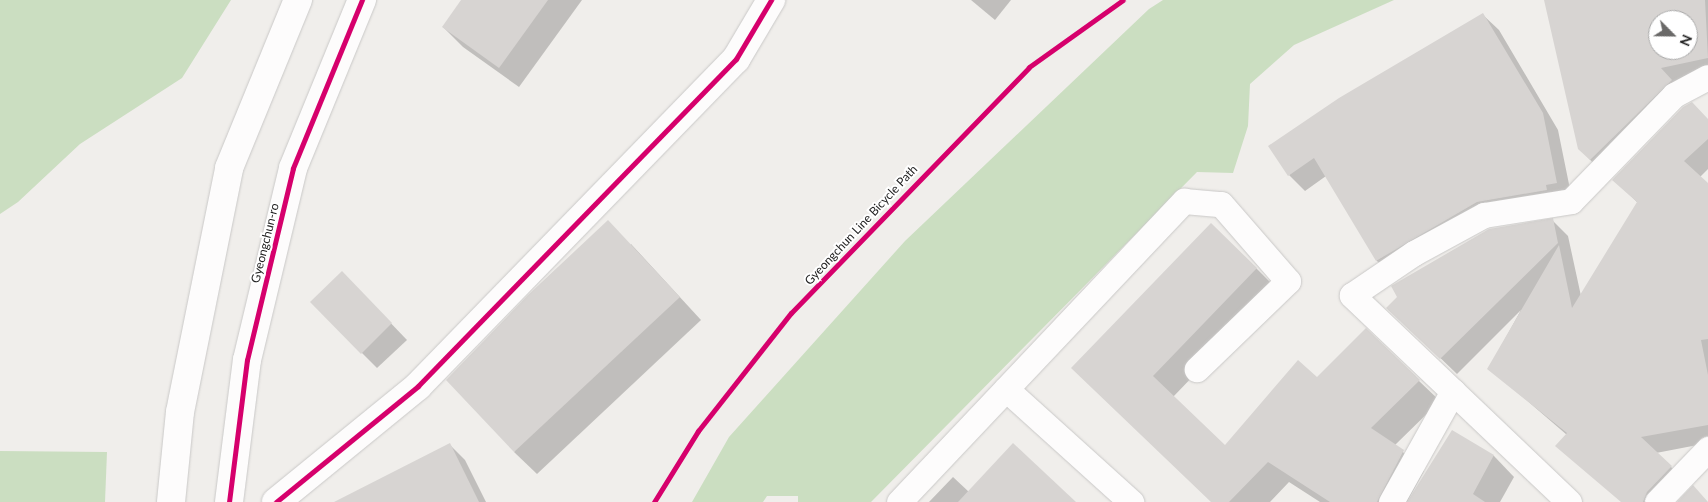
<!DOCTYPE html>
<style>
body{margin:0}
#map{position:relative;width:1708px;height:502px;overflow:hidden;background:#f0eeeb;font-family:Lato,sans-serif}
div>[style]{position:absolute}
.forest>*{inset:0;background:#cbdec1}
.shadow>*{inset:0;background:#0003}
.building>*{inset:0;background:#d7d4d2}
.roads{filter:drop-shadow(0 0 1px #c9c8c7) drop-shadow(0 0 1px #c9c8c7)}
.service>*{height:25px;margin:-12.5px;padding:0 12.5px;transform-origin:12.5px;border-radius:12.5px;background:#fdfcfc}
.minor>*{height:28px;margin:-14px;padding:0 14px;transform-origin:14px;border-radius:14px;background:#fdfcfc}
.tertiary>*{height:28px;margin:-14px;padding:0 14px;transform-origin:14px;border-radius:14px;background:#fdfcfc}
.cycleway>*{height:5px;margin:-2.5px;padding:0 2.5px;transform-origin:2.5px;border-radius:2.5px;background:#d6006c}
span{translate:-50% -50%;white-space:nowrap;text-align:center;line-height:1.15;-webkit-text-stroke:4px #fff;paint-order:stroke}
.street-label{font-size:12px;color:#222}
.north{position:absolute;left:1648px;top:10px;width:50px;height:50px;box-sizing:border-box;background:#fff;border:1px solid #a7a7a7;border-radius:50%;rotate:113deg;font-size:14px;font-weight:700;line-height:20px;text-align:center;color:#222}
.north::after{content:'';display:block;margin:auto;width:18px;height:22px;background:#6a6968;clip-path:polygon(50% 0,100% 100%,50% 72%,0 100%)}
</style>
<div id="map">
<div class="forest">
<i style="clip-path:polygon(0 0,231px 0,182px 78px,80px 144px,18px 202px,0 214px)"></i>
<i style="clip-path:polygon(1163px 0,1394px 0,1294px 45px,1250px 84px,1248px 126px,1233px 173px,1197px 172px,871px 502px,798px 502px,798px 496px,767px 496px,763px 502px,692px 502px,729px 437px,905px 241px,1149px 9px)"></i>
<i style="clip-path:polygon(0 451px,107px 452px,105px 502px,0 502px)"></i>
</div>
<div class="shadow">
<i style="clip-path:polygon(463px 0,582px 0,519px 87px,463px 47px,443px 27px)"></i>
<i style="clip-path:polygon(971px 0,1011px 0,995px 20px)"></i>
<i style="clip-path:polygon(evenodd,1546px 0,1708px 0,1708px 76px,1595px 165px,1579px 148px,1546px 0,1658px 20px,1688px 20px,1688px 50px,1658px 50px,1658px 20px)"></i>
<i style="clip-path:polygon(1483px 15px,1499px 30px,1558px 130px,1572px 199px,1493px 218px,1393px 276px,1377px 261px,1326px 176px,1305px 191px,1289px 175px)"></i>
<i style="clip-path:polygon(1708px 120px,1708px 169px,1700px 177px,1708px 184px,1708px 443px,1656px 453px,1687px 482px,1668px 502px,1623px 502px,1567px 435px,1489px 368px,1521px 310px,1457px 374px,1404px 323px,1552px 220px,1568px 236px,1581px 296px,1638px 203px,1614px 180px)"></i>
<i style="clip-path:polygon(631px 244px,701px 320px,537px 474px,514px 452px)"></i>
<i style="clip-path:polygon(1256px 268px,1277px 289px,1173px 397px,1225px 447px,1317px 379px,1419px 381px,1440px 401px,1395px 445px,1424px 471px,1407px 502px,1320px 502px,1289px 482px,1270px 502px,1212px 502px,1094px 388px)"></i>
<i style="clip-path:polygon(358px 289px,407px 340px,377px 368px,362px 353px)"></i>
<i style="clip-path:polygon(1452px 432px,1494px 456px,1514px 477px,1500px 502px,1409px 502px)"></i>
<i style="clip-path:polygon(449px 444px,465px 460px,486px 502px,360px 502px)"></i>
<i style="clip-path:polygon(953px 477px,969px 492px,1075px 502px,929px 502px)"></i>
</div>
<div class="building">
<i style="clip-path:polygon(461px 0,548px 0,499px 68px,442px 27px)"></i>
<i style="clip-path:polygon(evenodd,1544px 0,1705px 0,1708px 58px,1661px 68px,1672px 80px,1590px 160px,1578px 149px,1544px 0,1658px 20px,1688px 20px,1688px 50px,1658px 50px,1658px 20px)"></i>
<i style="clip-path:polygon(1483px 13px,1543px 113px,1557px 183px,1546px 185px,1547px 190px,1477px 202px,1376px 261px,1314px 158px,1288px 176px,1268px 146px,1339px 98px)"></i>
<i style="clip-path:polygon(1692px 102px,1708px 119px,1708px 139px,1684px 161px,1708px 183px,1708px 339px,1701px 340px,1708px 375px,1708px 425px,1641px 437px,1672px 466px,1647px 492px,1643px 502px,1621px 502px,1555px 446px,1567px 433px,1487px 369px,1559px 245px,1572px 308px,1637px 202px,1612px 180px,1683px 107px)"></i>
<i style="clip-path:polygon(1553px 218px,1558px 243px,1440px 359px,1386px 308px,1397px 297px,1391px 286px,1489px 229px)"></i>
<i style="clip-path:polygon(608px 220px,680px 297px,514px 452px,446px 380px,527px 296px)"></i>
<i style="clip-path:polygon(1211px 223px,1257px 268px,1153px 376px,1225px 445px,1298px 360px,1317px 377px,1366px 328px,1420px 380px,1371px 428px,1404px 450px,1377px 502px,1330px 502px,1268px 462px,1229px 502px,1211px 502px,1071px 368px)"></i>
<i style="clip-path:polygon(342px 271px,392px 323px,361px 354px,310px 302px)"></i>
<i style="clip-path:polygon(1452px 430px,1494px 455px,1473px 494px,1485px 502px,1407px 502px)"></i>
<i style="clip-path:polygon(450px 443px,479px 502px,334px 502px)"></i>
<i style="clip-path:polygon(1013px 443px,1076px 502px,958px 502px)"></i>
<i style="clip-path:polygon(1693px 485px,1708px 502px,1677px 502px)"></i>
</div>
<div class="roads">
<div class="service">
<i style="left:1006px;top:389px;width:169px;rotate:42.1deg"></i>
<i style="left:899px;top:502px;width:415px;rotate:-46.6deg"></i>
<i style="left:1184px;top:201px;width:37px;rotate:5deg"></i>
<i style="left:1221px;top:204px;width:102px;rotate:49deg"></i>
<i style="left:1288px;top:281px;width:127px;rotate:136deg"></i>
<i style="left:1391px;top:502px;width:127px;rotate:-60.8deg"></i>
<i style="left:1569px;top:502px;width:300px;rotate:-136.4deg"></i>
<i style="left:1352px;top:295px;width:75px;rotate:-34.1deg"></i>
<i style="left:1414px;top:253px;width:80px;rotate:-28.5deg"></i>
<i style="left:1484px;top:215px;width:88px;rotate:-9.1deg"></i>
<i style="left:1571px;top:201px;width:148px;rotate:-45.8deg"></i>
<i style="left:1674px;top:95px;width:38px;rotate:-28deg"></i>
<i style="left:1657px;top:502px;width:74px;rotate:-46.1deg"></i>
</div>
<div class="minor">
<i style="left:276px;top:502px;width:183px;rotate:-39.2deg"></i>
<i style="left:418px;top:386px;width:456px;rotate:-45.8deg"></i>
<i style="left:736px;top:59px;width:69px;rotate:-59.3deg"></i>
</div>
<div class="tertiary">
<i style="left:171px;top:502px;width:90px;rotate:-84.3deg"></i>
<i style="left:180px;top:412px;width:249px;rotate:-78.6deg"></i>
<i style="left:229px;top:168px;width:182px;rotate:-67.7deg"></i>
<i style="left:229px;top:502px;width:143px;rotate:-82.8deg"></i>
<i style="left:247px;top:360px;width:197px;rotate:-76.5deg"></i>
<i style="left:293px;top:168px;width:182px;rotate:-67.7deg"></i>
</div>
</div>
<div class="cycleway">
<i style="left:229px;top:502px;width:143px;rotate:-82.8deg"></i>
<i style="left:247px;top:360px;width:197px;rotate:-76.5deg"></i>
<i style="left:293px;top:168px;width:182px;rotate:-67.7deg"></i>
<i style="left:276px;top:502px;width:183px;rotate:-39.2deg"></i>
<i style="left:418px;top:386px;width:456px;rotate:-45.8deg"></i>
<i style="left:736px;top:59px;width:69px;rotate:-59.3deg"></i>
<i style="left:654px;top:502px;width:84px;rotate:-58.2deg"></i>
<i style="left:698px;top:431px;width:150px;rotate:-51.8deg"></i>
<i style="left:791px;top:313px;width:342px;rotate:-45.9deg"></i>
<i style="left:1029px;top:67px;width:115px;rotate:-35.5deg"></i>
</div>
<div class="street-label">
<span style="left:861px;top:225px;rotate:-47deg">Gyeongchun Line Bicycle Path</span>
<span style="left:265px;top:243px;rotate:-76deg">Gyeongchun-ro</span>
</div>
<div class="north">N</div>
</div>
